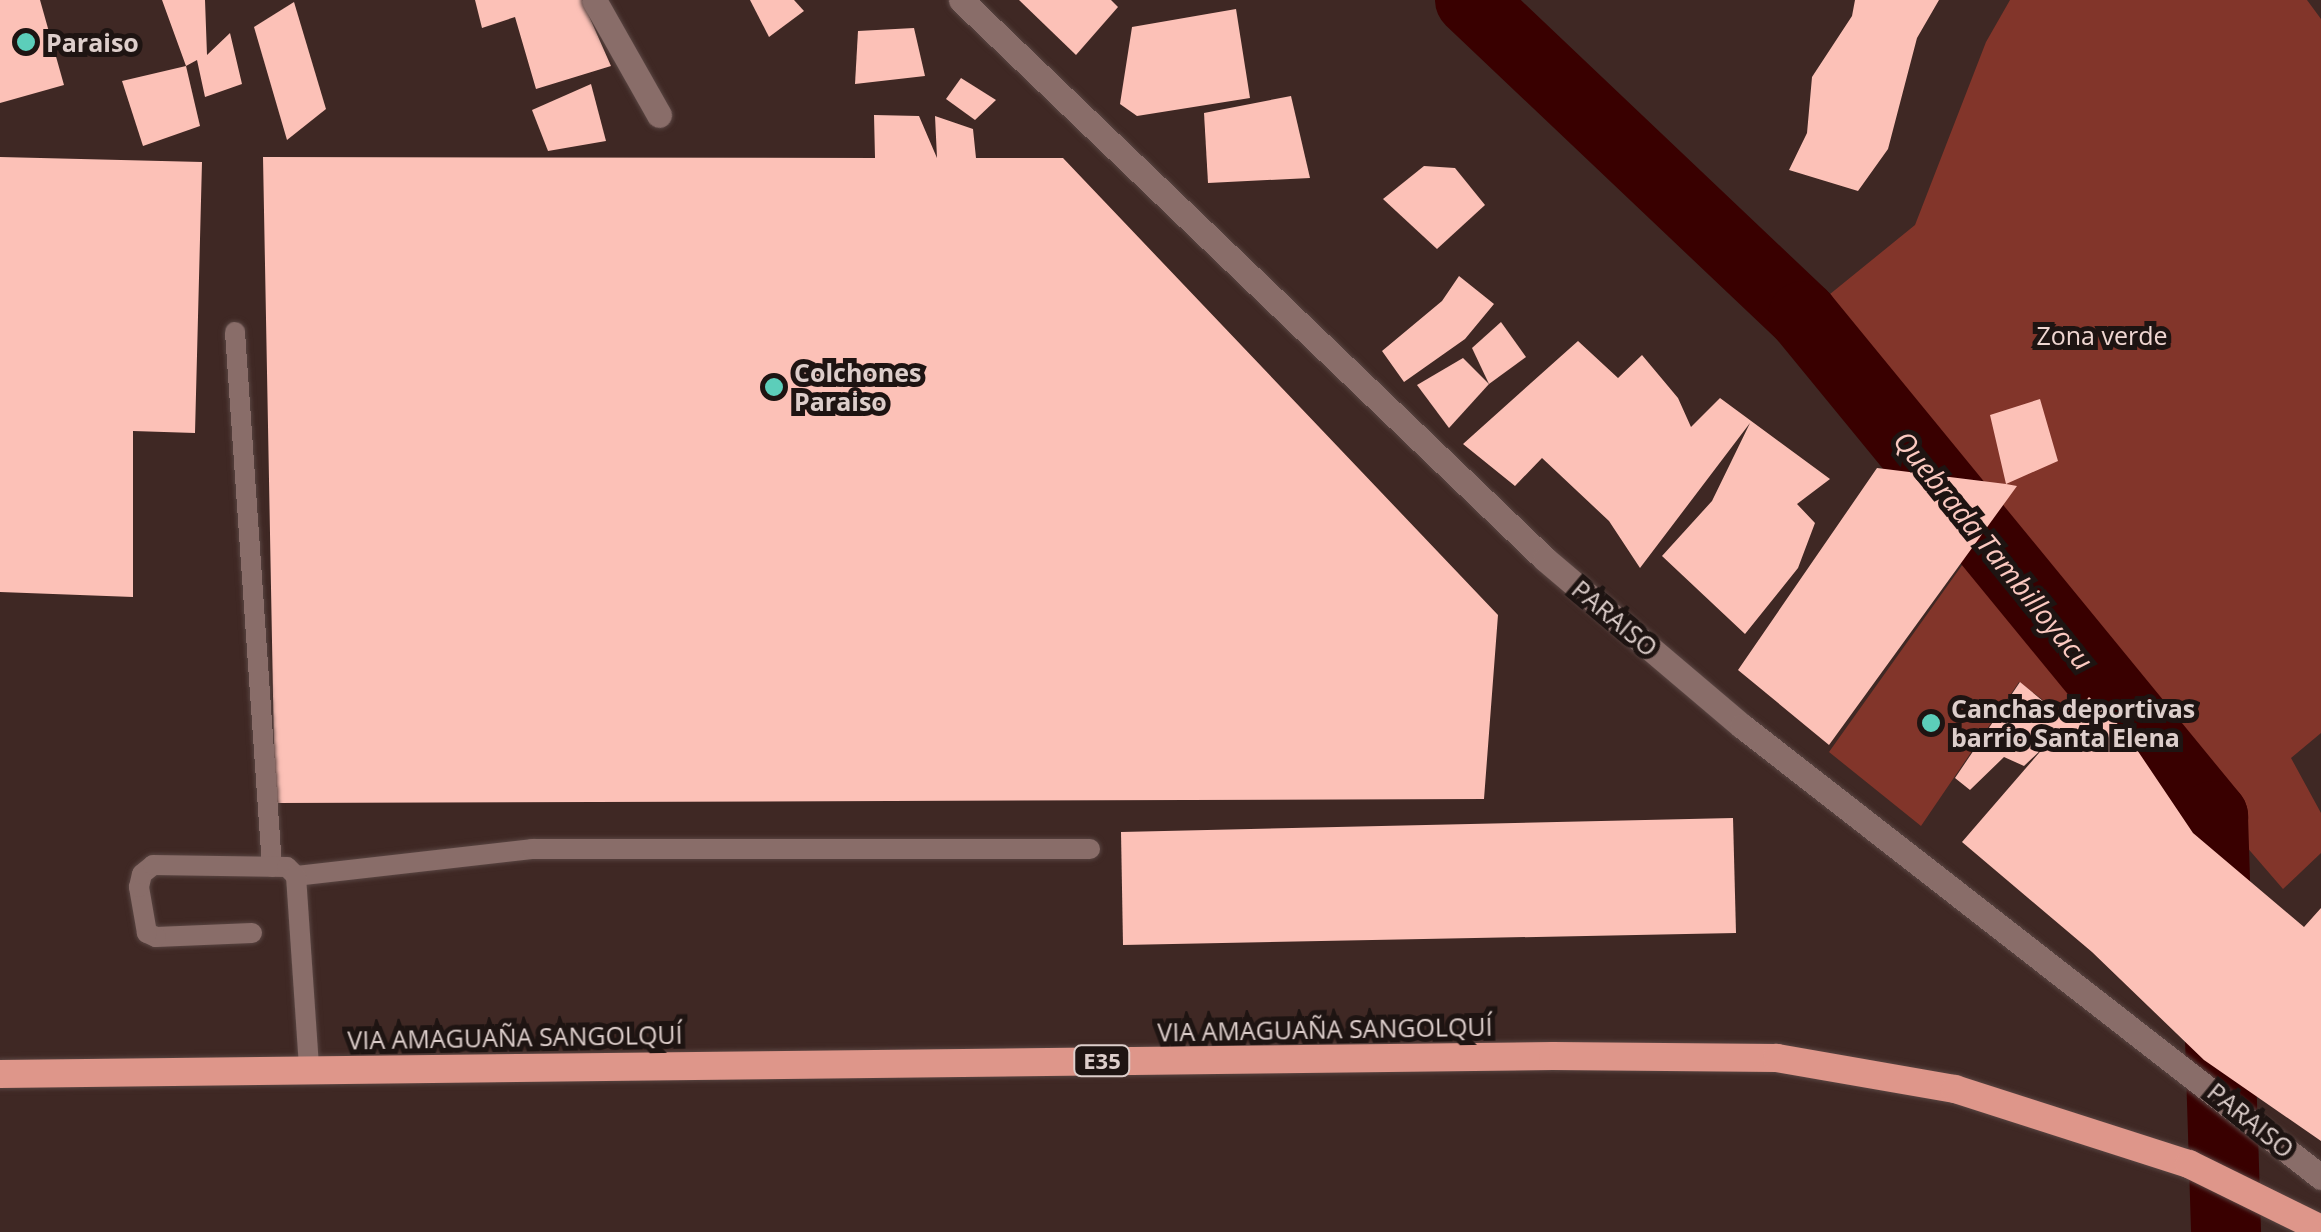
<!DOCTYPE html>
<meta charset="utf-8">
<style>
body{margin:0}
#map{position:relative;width:2321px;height:1232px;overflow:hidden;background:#3f2824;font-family:"Open Sans",sans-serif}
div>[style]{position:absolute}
.green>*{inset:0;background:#82352a}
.river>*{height:70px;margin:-35px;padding:0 35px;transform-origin:35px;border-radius:35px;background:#390000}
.building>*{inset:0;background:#fcc1b7}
.roads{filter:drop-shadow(0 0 2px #594542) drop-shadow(0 0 2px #594542)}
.service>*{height:20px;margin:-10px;padding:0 10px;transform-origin:10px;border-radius:10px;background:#896d69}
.minor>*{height:25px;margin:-12.5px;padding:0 12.5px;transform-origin:12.5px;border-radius:12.5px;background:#896d69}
.tertiary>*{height:25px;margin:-12.5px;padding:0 12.5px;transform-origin:12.5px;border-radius:12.5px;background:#896d69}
.trunk>*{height:28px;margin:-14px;padding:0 14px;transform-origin:14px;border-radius:14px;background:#de968a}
.dots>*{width:28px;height:28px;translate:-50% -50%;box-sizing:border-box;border:5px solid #1e1412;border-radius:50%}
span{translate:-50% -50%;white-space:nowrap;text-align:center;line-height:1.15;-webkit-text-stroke:10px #1e1412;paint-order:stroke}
.shield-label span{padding:2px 8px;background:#1e1412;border:2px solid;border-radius:8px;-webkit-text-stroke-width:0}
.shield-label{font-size:22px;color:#ddcecb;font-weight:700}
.poi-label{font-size:25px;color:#ddcecb;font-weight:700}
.left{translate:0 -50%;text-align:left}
.park-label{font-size:25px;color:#efd6d1}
.street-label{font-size:25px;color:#ddcecb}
.water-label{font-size:28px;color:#fbc9c0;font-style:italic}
</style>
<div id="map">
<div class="green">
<i style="clip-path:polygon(2010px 0,2307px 0,2321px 19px,2321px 733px,2291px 758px,2321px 813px,2321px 853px,2283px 889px,2098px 675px,2068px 719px,2019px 682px,1921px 826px,1829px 752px,1985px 533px,1803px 316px,1915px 225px,1986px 42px)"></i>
</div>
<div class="river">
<i style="left:1470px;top:0;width:459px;rotate:43.5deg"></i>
<i style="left:1803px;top:316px;width:647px;rotate:50.65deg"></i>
<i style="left:2213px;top:816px;width:416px;rotate:88.2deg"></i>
</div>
<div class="building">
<i style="clip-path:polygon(0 0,40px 0,64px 85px,0 103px)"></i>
<i style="clip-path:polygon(162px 0,205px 0,207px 55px,230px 33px,242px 84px,205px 97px,197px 60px,186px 66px)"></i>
<i style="clip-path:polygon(475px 0,582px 0,611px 66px,536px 89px,515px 17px,482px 28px)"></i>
<i style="clip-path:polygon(750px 0,794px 0,804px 11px,769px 37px)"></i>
<i style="clip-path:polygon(1019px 0,1111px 0,1118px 7px,1076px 55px)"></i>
<i style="clip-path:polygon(1855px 0,1939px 0,1917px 38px,1888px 149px,1858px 191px,1789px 170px,1807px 133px,1812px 77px,1852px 16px)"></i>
<i style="clip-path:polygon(294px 2px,326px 109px,287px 140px,254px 27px)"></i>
<i style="clip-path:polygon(1236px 9px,1250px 98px,1137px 116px,1120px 104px,1132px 27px)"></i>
<i style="clip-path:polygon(914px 28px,925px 76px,855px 84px,858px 31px)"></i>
<i style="clip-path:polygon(186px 66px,200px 126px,143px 146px,122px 81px)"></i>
<i style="clip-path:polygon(961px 78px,996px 100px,975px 120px,946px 99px)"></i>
<i style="clip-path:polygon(591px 84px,606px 141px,548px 151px,532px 110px)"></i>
<i style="clip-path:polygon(1291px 96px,1310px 178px,1208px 183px,1204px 113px)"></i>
<i style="clip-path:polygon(874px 115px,919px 116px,937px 158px,935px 116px,973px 129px,976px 158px,1063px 158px,1498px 615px,1484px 799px,275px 803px,263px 157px,875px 158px)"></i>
<i style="clip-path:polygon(0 157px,202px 162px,195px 433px,133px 431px,133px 597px,0 592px)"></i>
<i style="clip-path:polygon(1424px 166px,1455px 168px,1485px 205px,1437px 249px,1383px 199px)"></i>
<i style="clip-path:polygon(1459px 276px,1494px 304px,1465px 339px,1404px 382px,1382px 351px,1442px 301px)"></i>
<i style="clip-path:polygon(1501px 322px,1526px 357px,1489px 384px,1472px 348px)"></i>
<i style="clip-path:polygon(1578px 341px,1618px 378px,1642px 355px,1678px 398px,1691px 427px,1720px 398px,1830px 479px,1797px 504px,1815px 523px,1798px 568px,1745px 634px,1662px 556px,1712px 501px,1750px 423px,1640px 568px,1609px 521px,1542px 458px,1515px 486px,1463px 444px)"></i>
<i style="clip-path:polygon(1463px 358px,1489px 384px,1449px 428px,1417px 385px)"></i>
<i style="clip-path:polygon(2040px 399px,2058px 461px,2006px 484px,2017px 486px,1829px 745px,1738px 670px,1877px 468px,2006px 484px,1990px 415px)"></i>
<i style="clip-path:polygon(2020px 682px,2067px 721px,2089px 697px,2123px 729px,2193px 833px,2304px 927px,2321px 908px,2321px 1141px,2204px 1060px,2092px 952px,1962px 842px,2045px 746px,2024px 766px,2004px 757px,1970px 790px,1955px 778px)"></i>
<i style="clip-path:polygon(1733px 818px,1736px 933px,1123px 945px,1121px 832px)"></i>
</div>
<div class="roads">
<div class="service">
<i style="left:235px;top:332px;width:536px;rotate:86.04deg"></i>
<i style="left:296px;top:876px;width:238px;rotate:-6.5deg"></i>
<i style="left:532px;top:849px;width:558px"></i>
<i style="left:252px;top:933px;width:96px;rotate:177.6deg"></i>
<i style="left:156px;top:937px;width:10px;rotate:-156deg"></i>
<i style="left:147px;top:933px;width:47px;rotate:-99.9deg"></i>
<i style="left:139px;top:887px;width:13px;rotate:-77deg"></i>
<i style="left:142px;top:874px;width:14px;rotate:-39deg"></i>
<i style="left:153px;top:865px;width:134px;rotate:0.9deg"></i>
<i style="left:287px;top:867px;width:13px;rotate:45deg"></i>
<i style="left:296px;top:876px;width:193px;rotate:86.1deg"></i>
</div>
<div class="minor">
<i style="left:594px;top:0;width:132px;rotate:60.5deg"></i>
</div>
<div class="tertiary">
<i style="left:961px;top:0;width:808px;rotate:43.75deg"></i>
<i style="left:1545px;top:559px;width:258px;rotate:40.3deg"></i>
<i style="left:1742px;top:726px;width:734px;rotate:37.92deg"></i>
</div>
<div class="trunk">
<i style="left:0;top:1074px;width:1553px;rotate:-0.66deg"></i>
<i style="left:1553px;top:1056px;width:224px;rotate:0.5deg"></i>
<i style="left:1777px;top:1058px;width:181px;rotate:9.9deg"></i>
<i style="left:1955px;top:1089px;width:246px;rotate:17.8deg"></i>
<i style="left:2189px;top:1164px;width:147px;rotate:26.2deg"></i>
</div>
</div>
<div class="dots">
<i style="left:26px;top:42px;background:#5cceba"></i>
<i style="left:774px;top:387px;background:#5cceba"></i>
<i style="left:1931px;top:723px;background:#5cceba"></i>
</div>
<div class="shield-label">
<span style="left:1102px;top:1061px">E35</span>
</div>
<div class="poi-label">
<span class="left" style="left:46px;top:42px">Paraiso</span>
<span class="left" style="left:794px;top:387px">Colchones<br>Paraiso</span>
<span class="left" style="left:1951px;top:723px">Canchas deportivas<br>barrio Santa Elena</span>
</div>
<div class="park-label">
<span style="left:2102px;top:335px">Zona verde</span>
</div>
<div class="street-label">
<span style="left:1615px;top:618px;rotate:40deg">PARAISO</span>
<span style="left:1325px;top:1029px;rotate:-1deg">VIA AMAGUAÑA SANGOLQUÍ</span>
<span style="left:515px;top:1037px;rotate:-1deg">VIA AMAGUAÑA SANGOLQUÍ</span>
<span style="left:2251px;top:1120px;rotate:39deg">PARAISO</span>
</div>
<div class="water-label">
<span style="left:1994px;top:550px;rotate:51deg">Quebrada Tambilloyacu</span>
</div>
</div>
